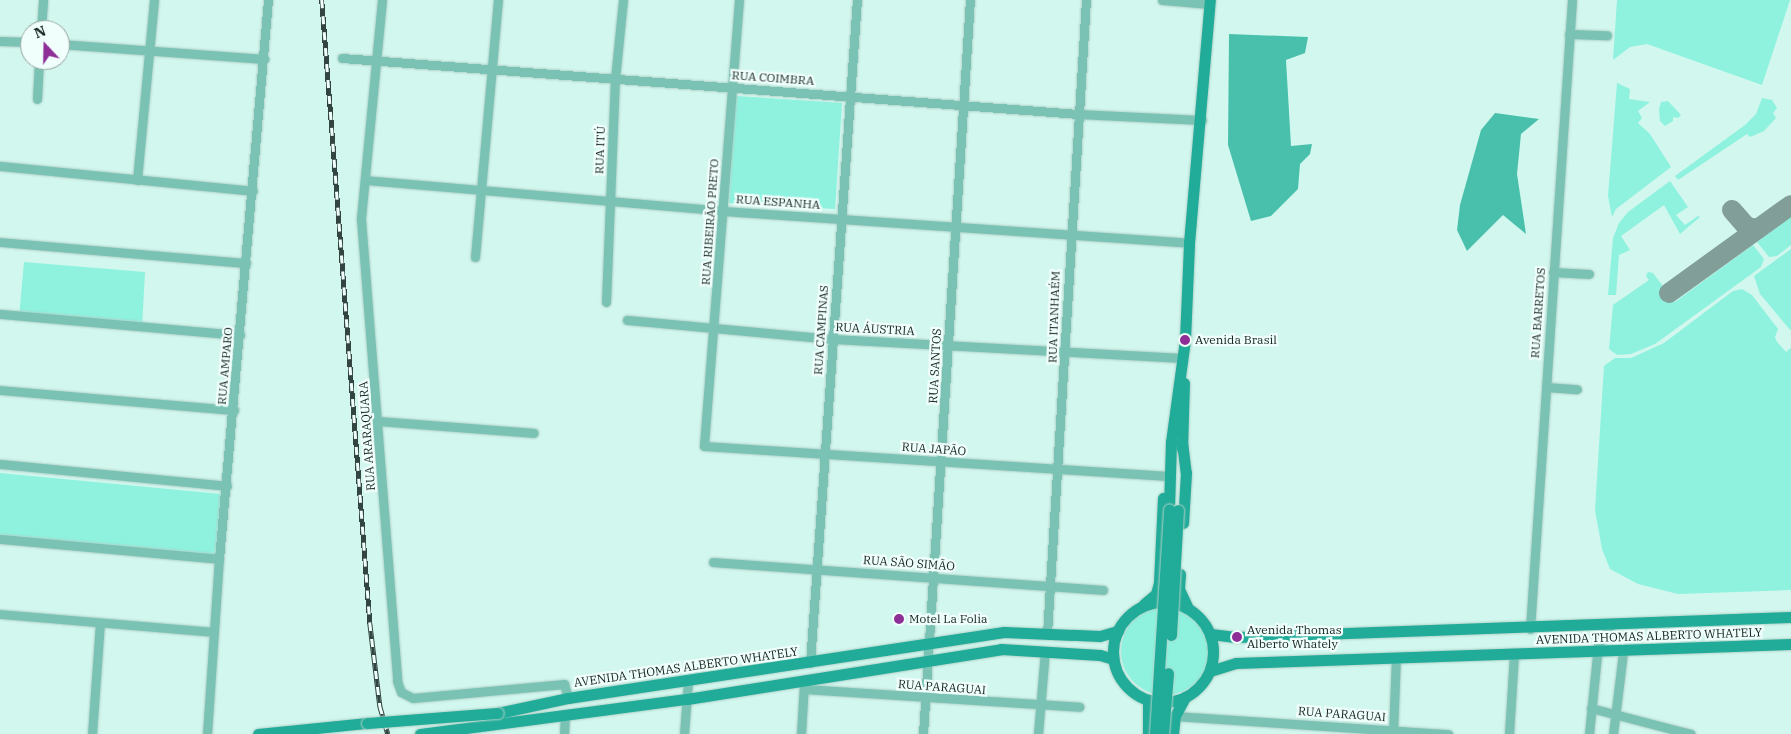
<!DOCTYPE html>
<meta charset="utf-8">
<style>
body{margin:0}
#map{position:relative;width:1791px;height:734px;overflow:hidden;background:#d2f7ee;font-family:"IBM Plex Serif",serif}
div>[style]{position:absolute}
.green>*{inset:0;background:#8ef2de}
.round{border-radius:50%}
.forest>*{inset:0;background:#49c0ac}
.taxiway>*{height:20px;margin:-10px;padding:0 10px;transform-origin:10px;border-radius:10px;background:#829e98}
.roads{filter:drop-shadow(0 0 1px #b0d1c9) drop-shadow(0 0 1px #b0d1c9)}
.minor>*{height:9px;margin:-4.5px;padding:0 4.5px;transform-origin:4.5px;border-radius:4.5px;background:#7ac3b4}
.secondary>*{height:11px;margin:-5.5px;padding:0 5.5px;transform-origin:5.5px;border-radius:5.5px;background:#20ac98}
.secondary>.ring{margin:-5.5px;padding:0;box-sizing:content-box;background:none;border:11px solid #20ac98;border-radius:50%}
.rail>*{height:4.5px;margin-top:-2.25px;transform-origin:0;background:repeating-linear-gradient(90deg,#f0fffb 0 8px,#334541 0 16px);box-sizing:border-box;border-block:1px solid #334541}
.bridges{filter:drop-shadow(0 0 1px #b0d1c9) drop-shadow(0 0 1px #b0d1c9)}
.secondary-bridge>*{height:11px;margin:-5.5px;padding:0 5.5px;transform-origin:5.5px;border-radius:5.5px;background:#20ac98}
.dots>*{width:14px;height:14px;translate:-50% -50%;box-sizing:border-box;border:2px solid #f0fffb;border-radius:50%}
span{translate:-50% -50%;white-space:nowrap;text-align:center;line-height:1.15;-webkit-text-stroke:4.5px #f0fffb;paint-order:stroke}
.street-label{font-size:12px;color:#152320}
.poi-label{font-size:12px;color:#152320}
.left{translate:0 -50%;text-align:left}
.north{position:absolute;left:20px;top:20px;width:50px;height:50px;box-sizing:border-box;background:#f0fffb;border:1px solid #98a7a3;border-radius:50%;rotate:339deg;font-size:14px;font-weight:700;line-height:20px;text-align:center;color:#152320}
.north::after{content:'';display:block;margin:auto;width:18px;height:22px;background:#8e2f98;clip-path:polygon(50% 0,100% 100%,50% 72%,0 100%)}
</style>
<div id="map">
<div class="green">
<i style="clip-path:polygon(1617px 0,1790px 0,1762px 85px,1647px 44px,1630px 47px,1613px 60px)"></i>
<i style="clip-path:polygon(1617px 83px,1630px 89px,1629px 99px,1650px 102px,1638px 111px,1642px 118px,1638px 123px,1650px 134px,1671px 167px,1616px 209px,1612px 217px,1608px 196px)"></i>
<i style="clip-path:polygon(736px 96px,842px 103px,835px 209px,729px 203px)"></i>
<i style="clip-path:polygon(1762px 98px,1772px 100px,1777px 108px,1773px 113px,1776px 118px,1764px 131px,1750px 137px,1747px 134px,1678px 180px,1675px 176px,1745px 125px,1756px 114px)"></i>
<i style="clip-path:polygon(1668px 101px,1681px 115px,1678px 118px,1673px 117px,1673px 121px,1665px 126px,1660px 121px,1659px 109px,1661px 102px)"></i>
<i style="clip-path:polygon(1670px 181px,1688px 207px,1676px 215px,1685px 225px,1698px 216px,1700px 217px,1680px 234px,1664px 205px,1621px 236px,1630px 250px,1619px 255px,1616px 295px,1608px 295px,1613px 238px,1619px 223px,1628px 212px)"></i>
<i style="clip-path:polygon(1791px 217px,1791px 245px,1777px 256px,1769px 257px,1757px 242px)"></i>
<i style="clip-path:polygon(1753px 245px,1764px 259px,1761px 267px,1655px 344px,1631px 354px,1617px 355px,1609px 349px,1613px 305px,1649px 280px,1646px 276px,1648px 272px,1653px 273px,1675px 302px)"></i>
<i style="clip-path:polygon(1791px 249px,1791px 331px,1760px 294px,1754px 276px)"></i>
<i style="clip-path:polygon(24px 262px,145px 272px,142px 328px,19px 317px)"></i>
<i style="clip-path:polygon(1742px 289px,1752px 295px,1778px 329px,1775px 337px,1777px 342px,1786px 352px,1791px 348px,1791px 590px,1678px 594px,1638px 584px,1610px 569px,1602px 549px,1595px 510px,1604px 366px,1615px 358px,1631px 358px,1664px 343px,1733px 291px)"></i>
<i style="clip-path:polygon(0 473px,221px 494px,215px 556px,0 536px)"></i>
<i class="round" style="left:1121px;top:607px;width:88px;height:88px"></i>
</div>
<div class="forest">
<i style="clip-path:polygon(1229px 34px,1308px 37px,1305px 53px,1286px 60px,1291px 146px,1312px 144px,1310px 154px,1300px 164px,1298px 189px,1271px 216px,1251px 221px,1228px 145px)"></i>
<i style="clip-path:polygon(1495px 113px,1539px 119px,1521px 134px,1517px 174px,1526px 234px,1503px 215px,1467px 251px,1457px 230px,1460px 205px,1481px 130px)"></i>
</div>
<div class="taxiway">
<i style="left:1732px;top:210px;width:23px;rotate:49deg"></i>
<i style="left:1747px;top:227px;width:11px;rotate:10deg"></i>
<i style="left:1669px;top:293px;width:150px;rotate:-35.8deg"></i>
</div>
<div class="roads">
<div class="minor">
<i style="left:382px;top:0;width:220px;rotate:95.5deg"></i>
<i style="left:361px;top:219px;width:463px;rotate:85.5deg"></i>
<i style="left:397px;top:681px;width:12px;rotate:70deg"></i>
<i style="left:401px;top:692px;width:13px;rotate:27deg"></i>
<i style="left:413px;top:698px;width:152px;rotate:-5.3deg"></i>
<i style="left:564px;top:684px;width:15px;rotate:74deg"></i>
<i style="left:739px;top:0;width:447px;rotate:94.5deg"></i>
<i style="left:704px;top:446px;width:461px;rotate:3.7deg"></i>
<i style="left:1162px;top:0;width:48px;rotate:4.8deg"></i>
<i style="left:41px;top:30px;width:30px;rotate:-86deg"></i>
<i style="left:1569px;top:34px;width:38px;rotate:2deg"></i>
<i style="left:0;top:41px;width:30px;rotate:2deg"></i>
<i style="left:60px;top:44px;width:205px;rotate:4.2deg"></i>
<i style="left:342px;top:58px;width:738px;rotate:4.35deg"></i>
<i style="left:1078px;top:114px;width:124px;rotate:2.8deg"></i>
<i style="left:37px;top:99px;width:39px;rotate:-87deg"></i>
<i style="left:0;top:166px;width:254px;rotate:5.6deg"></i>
<i style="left:137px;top:180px;width:181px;rotate:-84.6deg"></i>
<i style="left:365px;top:180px;width:360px;rotate:4.9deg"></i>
<i style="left:724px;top:211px;width:466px;rotate:3.9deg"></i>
<i style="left:0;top:242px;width:247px;rotate:4.9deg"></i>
<i style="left:475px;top:257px;width:258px;rotate:-84.9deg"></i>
<i style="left:1553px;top:272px;width:36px;rotate:3deg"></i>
<i style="left:606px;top:302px;width:223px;rotate:-87.7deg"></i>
<i style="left:615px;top:79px;width:79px;rotate:-84.2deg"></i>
<i style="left:0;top:314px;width:241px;rotate:5deg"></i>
<i style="left:627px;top:320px;width:207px;rotate:5.3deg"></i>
<i style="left:833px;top:339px;width:350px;rotate:3.1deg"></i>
<i style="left:1546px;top:387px;width:31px;rotate:4deg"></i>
<i style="left:0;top:390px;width:235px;rotate:4.9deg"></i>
<i style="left:379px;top:421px;width:155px;rotate:4.4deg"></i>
<i style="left:0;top:464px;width:228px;rotate:5.5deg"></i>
<i style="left:0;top:539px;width:220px;rotate:5.2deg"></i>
<i style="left:713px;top:562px;width:391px;rotate:4.1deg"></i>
<i style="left:0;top:614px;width:214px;rotate:4.8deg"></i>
<i style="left:1530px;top:629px;width:630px;rotate:-86.18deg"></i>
<i style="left:1047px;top:634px;width:635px;rotate:-86.48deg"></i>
<i style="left:810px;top:663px;width:665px;rotate:-85.95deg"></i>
<i style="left:804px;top:689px;width:276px;rotate:3.7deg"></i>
<i style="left:1591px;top:708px;width:103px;rotate:14.6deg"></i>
<i style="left:1175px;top:716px;width:274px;rotate:3.8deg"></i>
<i style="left:92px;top:734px;width:111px;rotate:-85.9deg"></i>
<i style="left:207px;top:734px;width:175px;rotate:-86.1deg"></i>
<i style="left:219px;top:559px;width:561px;rotate:-84.99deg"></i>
<i style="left:564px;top:734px;width:17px;rotate:-87deg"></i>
<i style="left:684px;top:734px;width:53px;rotate:-85.7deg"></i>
<i style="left:801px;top:734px;width:50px;rotate:-86.6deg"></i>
<i style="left:923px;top:734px;width:736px;rotate:-86.34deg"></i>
<i style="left:1038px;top:734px;width:83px;rotate:-85.2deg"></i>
<i style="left:1393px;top:734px;width:77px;rotate:-87.8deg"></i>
<i style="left:1509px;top:734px;width:80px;rotate:-86.4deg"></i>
<i style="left:1589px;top:734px;width:89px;rotate:-84.2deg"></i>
<i style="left:1598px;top:645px;width:23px;rotate:-56deg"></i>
<i style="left:1613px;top:734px;width:83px;rotate:-83deg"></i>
</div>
<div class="secondary">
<i style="left:1182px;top:442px;width:31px;rotate:83deg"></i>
<i style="left:1186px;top:473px;width:50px;rotate:93.4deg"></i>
<i style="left:1182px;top:449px;width:66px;rotate:-88.3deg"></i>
<i style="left:1169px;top:509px;width:67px;rotate:-88.3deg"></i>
<i style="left:1171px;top:442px;width:103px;rotate:-82.2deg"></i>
<i style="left:1185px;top:340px;width:97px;rotate:-87.6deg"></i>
<i style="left:1189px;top:243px;width:244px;rotate:-85.1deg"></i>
<i style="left:1180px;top:574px;width:15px;rotate:94deg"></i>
<i style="left:1179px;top:589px;width:21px;rotate:65deg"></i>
<i class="ring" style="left:1113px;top:602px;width:89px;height:89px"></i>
<i style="left:1144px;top:604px;width:16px;rotate:-40deg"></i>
<i style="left:1156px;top:594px;width:11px;rotate:-75deg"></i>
<i style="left:1159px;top:583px;width:85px;rotate:-87.3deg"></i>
<i style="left:1211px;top:634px;width:26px;rotate:7deg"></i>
<i style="left:1237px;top:637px;width:554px;rotate:-2.07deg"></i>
<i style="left:1210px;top:671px;width:27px;rotate:-17deg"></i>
<i style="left:1236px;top:663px;width:555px;rotate:-1.96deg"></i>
<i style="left:1148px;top:700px;width:34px;rotate:90deg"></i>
<i style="left:498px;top:713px;width:72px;rotate:-12.1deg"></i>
<i style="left:568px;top:698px;width:441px;rotate:-8.6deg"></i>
<i style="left:1004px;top:632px;width:96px;rotate:2.4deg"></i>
<i style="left:1100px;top:636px;width:19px;rotate:-16deg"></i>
<i style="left:258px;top:734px;width:110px;rotate:-5.8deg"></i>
<i style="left:420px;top:734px;width:269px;rotate:-7.5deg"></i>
<i style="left:687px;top:699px;width:318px;rotate:-9deg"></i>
<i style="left:1001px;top:649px;width:99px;rotate:3.5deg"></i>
<i style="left:1100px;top:655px;width:14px;rotate:17deg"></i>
<i style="left:1173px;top:734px;width:18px;rotate:-84deg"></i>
<i style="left:1175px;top:716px;width:21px;rotate:-62deg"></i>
</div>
</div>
<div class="rail">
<i style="left:322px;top:0;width:625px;rotate:85.59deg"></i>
<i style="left:370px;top:623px;width:84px;rotate:83.1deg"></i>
<i style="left:380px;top:706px;width:29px;rotate:74deg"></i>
</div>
<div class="bridges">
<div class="secondary-bridge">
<i style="left:1171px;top:635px;width:125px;rotate:-86.8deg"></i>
<i style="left:367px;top:723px;width:131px;rotate:-4.4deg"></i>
<i style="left:1155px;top:734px;width:225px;rotate:-86.4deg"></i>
<i style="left:1163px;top:734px;width:61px;rotate:-85.3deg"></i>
</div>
</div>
<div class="dots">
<i style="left:1185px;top:340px;background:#8e2f98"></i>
<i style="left:899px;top:619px;background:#8e2f98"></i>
<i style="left:1237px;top:637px;background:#8e2f98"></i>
</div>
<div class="street-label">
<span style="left:773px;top:78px;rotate:4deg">RUA COIMBRA</span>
<span style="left:600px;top:150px;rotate:-88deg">RUA ITÚ</span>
<span style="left:778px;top:202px;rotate:4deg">RUA ESPANHA</span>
<span style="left:710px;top:222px;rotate:-86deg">RUA RIBEIRÃO PRETO</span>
<span style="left:1538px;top:313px;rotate:-86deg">RUA BARRETOS</span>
<span style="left:1054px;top:317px;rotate:-88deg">RUA ITANHAÉM</span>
<span style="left:875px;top:329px;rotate:3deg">RUA ÁUSTRIA</span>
<span style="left:821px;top:330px;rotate:-86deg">RUA CAMPINAS</span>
<span style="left:225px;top:366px;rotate:-85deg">RUA AMPARO</span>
<span style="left:935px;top:366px;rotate:-87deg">RUA SANTOS</span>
<span style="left:367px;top:436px;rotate:-94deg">RUA ARARAQUARA</span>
<span style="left:934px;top:449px;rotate:4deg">RUA JAPÃO</span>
<span style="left:909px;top:563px;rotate:4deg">RUA SÃO SIMÃO</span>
<span style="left:1649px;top:636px;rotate:-2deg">AVENIDA THOMAS ALBERTO WHATELY</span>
<span style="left:686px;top:667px;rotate:-8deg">AVENIDA THOMAS ALBERTO WHATELY</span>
<span style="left:942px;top:687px;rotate:4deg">RUA PARAGUAI</span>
<span style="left:1342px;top:714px;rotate:4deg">RUA PARAGUAI</span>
</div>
<div class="poi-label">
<span class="left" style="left:1195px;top:340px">Avenida Brasil</span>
<span class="left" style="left:909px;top:619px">Motel La Folia</span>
<span class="left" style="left:1247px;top:637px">Avenida Thomas<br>Alberto Whately</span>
</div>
<div class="north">N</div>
</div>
